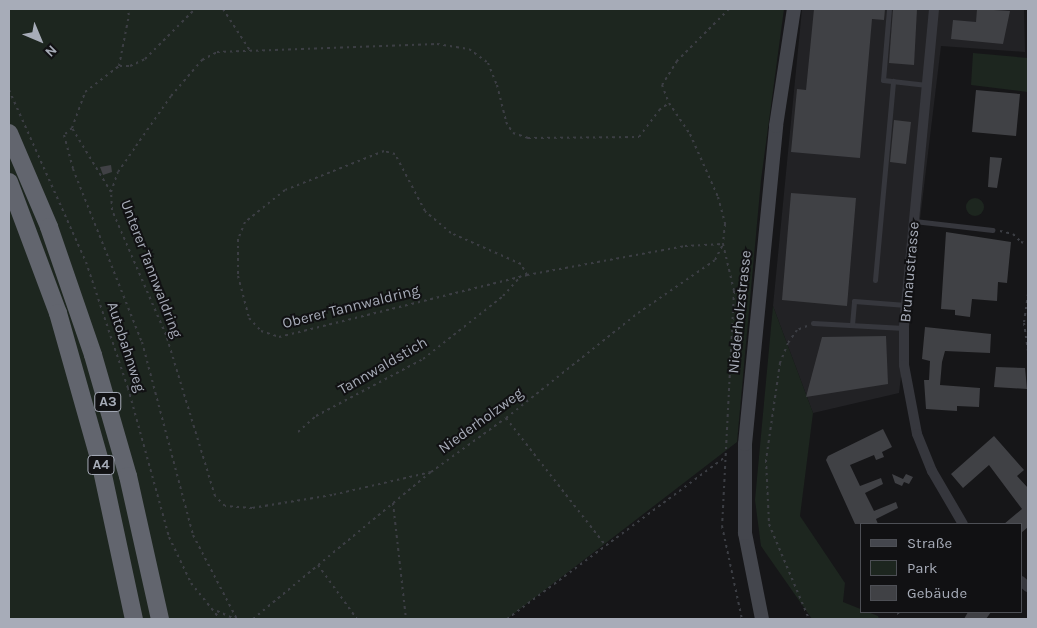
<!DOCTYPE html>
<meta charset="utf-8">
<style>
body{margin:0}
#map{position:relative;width:1037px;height:628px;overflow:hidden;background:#161618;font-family:Karla,sans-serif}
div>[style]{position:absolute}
.built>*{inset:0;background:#222225}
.green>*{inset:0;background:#1d261f}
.round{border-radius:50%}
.building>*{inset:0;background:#404145}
.path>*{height:2px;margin-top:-1px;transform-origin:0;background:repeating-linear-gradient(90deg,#3c3e44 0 2.5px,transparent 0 6.5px)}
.lane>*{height:5px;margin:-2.5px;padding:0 2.5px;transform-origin:2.5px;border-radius:2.5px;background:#36373d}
.street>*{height:10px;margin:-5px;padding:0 5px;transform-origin:5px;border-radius:5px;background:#36373d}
.secondary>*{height:14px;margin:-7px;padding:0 7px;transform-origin:7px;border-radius:7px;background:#44464d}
.highway>*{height:18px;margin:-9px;padding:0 9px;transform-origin:9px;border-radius:9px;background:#62656e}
span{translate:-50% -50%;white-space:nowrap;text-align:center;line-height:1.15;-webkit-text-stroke:4px #111113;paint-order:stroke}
.shield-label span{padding:1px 4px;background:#111113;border:1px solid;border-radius:4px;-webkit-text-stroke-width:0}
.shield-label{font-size:14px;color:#a7acb8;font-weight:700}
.street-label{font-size:15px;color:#a7acb8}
.frame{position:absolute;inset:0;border:10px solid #a7acb8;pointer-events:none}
.legend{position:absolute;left:860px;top:523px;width:162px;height:90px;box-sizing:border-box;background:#111113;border:1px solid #4d4f55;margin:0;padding:6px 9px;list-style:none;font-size:15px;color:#a7acb8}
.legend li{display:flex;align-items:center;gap:10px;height:25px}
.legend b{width:25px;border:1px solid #4d4f55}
.north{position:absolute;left:15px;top:15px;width:50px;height:50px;-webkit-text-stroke:4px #111113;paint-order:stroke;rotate:135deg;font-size:14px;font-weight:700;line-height:20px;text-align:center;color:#a7acb8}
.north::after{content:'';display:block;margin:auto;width:18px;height:22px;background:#a7acb8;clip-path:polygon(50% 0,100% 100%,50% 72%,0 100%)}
</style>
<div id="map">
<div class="built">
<i style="clip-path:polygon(802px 9px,1024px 9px,1025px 52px,941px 46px,899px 393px,813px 413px,773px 306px)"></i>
</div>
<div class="green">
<i style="clip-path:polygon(9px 9px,784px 9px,761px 180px,737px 442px,507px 619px,9px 619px)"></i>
<i style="clip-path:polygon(973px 53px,1028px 58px,1028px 92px,971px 85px)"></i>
<i class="round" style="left:966px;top:198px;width:18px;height:18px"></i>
<i style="clip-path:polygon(773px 306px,813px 413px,800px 516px,845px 583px,843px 602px,878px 616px,879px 619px,812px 619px,761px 546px,755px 500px)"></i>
</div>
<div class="building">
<i style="clip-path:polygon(814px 9px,885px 9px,884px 20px,872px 19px,860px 158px,791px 152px,797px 89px,806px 90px)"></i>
<i style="clip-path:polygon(893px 9px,917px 9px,914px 65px,889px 63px)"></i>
<i style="clip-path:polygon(977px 9px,1010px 11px,1003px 44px,951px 39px,953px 20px,976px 22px)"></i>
<i style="clip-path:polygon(976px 90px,1020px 94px,1016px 136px,972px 132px)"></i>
<i style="clip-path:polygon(894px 120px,911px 122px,906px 164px,890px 162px)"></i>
<i style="clip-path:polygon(990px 157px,1002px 158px,997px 188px,988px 187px)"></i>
<i style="clip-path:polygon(111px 165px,112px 172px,103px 175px,100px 167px)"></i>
<i style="clip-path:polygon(791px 193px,856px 198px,847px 306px,782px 300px)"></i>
<i style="clip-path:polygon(946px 232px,1011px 242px,1007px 283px,998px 282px,997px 301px,972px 299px,970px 317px,955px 315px,955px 310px,941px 309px)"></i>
<i style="clip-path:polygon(925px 327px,991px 334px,990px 353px,945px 351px,942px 362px,940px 385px,980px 388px,979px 407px,957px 406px,957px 411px,926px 409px,924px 380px,929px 380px,930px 361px,922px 359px)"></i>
<i style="clip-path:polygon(886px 336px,888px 384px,806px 397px,822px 337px)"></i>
<i style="clip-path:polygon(996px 367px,1025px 368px,1027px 389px,994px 387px)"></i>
<i style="clip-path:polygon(883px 429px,892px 447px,882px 452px,884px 457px,876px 460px,874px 455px,850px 465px,860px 486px,881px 478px,883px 484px,865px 493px,874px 511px,896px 502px,898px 508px,876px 519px,878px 524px,855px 524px,826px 460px,828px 456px)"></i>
<i style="clip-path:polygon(994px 436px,1024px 470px,1017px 476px,1028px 488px,1028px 527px,1021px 533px,1021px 524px,1004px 524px,1022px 509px,989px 465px,963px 488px,951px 474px)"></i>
<i style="clip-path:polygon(892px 474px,903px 479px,906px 474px,913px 477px,909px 484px,904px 482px,902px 486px,895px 483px)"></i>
<i style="clip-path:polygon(968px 612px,991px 612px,986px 619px,964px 619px)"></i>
</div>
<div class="path">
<i style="left:223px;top:9px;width:51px;rotate:56.9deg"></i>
<i style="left:729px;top:9px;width:74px;rotate:135deg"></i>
<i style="left:677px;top:61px;width:28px;rotate:122deg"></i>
<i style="left:662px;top:85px;width:19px;rotate:69deg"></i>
<i style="left:669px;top:103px;width:37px;rotate:56deg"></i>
<i style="left:690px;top:134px;width:69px;rotate:66deg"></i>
<i style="left:718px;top:197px;width:28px;rotate:75deg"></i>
<i style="left:725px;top:224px;width:20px;rotate:96deg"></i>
<i style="left:723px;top:244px;width:48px;rotate:76.8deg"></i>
<i style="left:734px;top:291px;width:235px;rotate:92.9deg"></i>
<i style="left:722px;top:526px;width:95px;rotate:77.9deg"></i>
<i style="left:120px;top:66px;width:10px"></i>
<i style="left:130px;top:66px;width:17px;rotate:-25deg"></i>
<i style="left:145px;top:59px;width:71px;rotate:-45deg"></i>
<i style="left:9px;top:90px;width:188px;rotate:65.9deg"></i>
<i style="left:86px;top:262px;width:133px;rotate:71.6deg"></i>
<i style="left:128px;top:388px;width:155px;rotate:74.6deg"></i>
<i style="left:169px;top:537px;width:51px;rotate:64.4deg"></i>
<i style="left:191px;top:583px;width:46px;rotate:51.1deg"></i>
<i style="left:72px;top:128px;width:11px;rotate:139deg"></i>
<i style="left:64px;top:135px;width:35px;rotate:75deg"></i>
<i style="left:73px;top:169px;width:186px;rotate:68.3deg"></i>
<i style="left:142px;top:342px;width:200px;rotate:75.2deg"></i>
<i style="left:193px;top:535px;width:95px;rotate:62.4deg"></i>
<i style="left:111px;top:192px;width:75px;rotate:-121.4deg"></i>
<i style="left:72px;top:128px;width:38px;rotate:-70deg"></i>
<i style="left:85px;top:92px;width:43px;rotate:-37.4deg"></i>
<i style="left:119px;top:66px;width:52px;rotate:-78.9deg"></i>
<i style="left:129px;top:15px;width:6px;rotate:-108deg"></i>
<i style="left:1000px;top:231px;width:13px;rotate:13deg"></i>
<i style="left:1013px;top:234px;width:11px;rotate:45deg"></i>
<i style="left:1021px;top:242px;width:7px;rotate:16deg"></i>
<i style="left:527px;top:275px;width:13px;rotate:-119deg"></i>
<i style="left:521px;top:264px;width:77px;rotate:-156.1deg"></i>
<i style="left:451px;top:233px;width:34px;rotate:-140deg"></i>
<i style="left:425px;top:211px;width:64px;rotate:-117.8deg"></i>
<i style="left:395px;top:154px;width:11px;rotate:-165deg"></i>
<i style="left:384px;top:151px;width:106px;rotate:158.5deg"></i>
<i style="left:285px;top:190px;width:51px;rotate:141.3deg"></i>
<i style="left:245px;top:222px;width:18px;rotate:112deg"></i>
<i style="left:238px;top:239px;width:37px;rotate:90deg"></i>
<i style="left:238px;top:276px;width:43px;rotate:75.3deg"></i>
<i style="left:249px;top:318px;width:18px;rotate:47deg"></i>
<i style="left:261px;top:331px;width:19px;rotate:18deg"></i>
<i style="left:279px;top:337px;width:256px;rotate:-14deg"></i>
<i style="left:527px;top:275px;width:161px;rotate:-10.4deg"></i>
<i style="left:685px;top:246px;width:38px;rotate:-3deg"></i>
<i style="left:1028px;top:294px;width:29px;rotate:98deg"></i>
<i style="left:1024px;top:323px;width:29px;rotate:82deg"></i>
<i style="left:807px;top:326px;width:11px;rotate:158deg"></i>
<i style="left:797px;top:330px;width:16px;rotate:125deg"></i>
<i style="left:788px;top:343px;width:22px;rotate:112deg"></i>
<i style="left:780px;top:363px;width:98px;rotate:98.2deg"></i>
<i style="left:766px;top:460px;width:64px;rotate:87.3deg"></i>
<i style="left:769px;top:524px;width:103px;rotate:67.2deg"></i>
<i style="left:506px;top:418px;width:162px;rotate:52deg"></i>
<i style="left:298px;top:432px;width:24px;rotate:-42deg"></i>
<i style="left:316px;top:416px;width:121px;rotate:-28deg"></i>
<i style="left:423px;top:359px;width:102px;rotate:-38.2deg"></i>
<i style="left:503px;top:296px;width:27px;rotate:-48deg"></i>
<i style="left:431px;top:472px;width:102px;rotate:166.9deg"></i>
<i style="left:332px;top:495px;width:81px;rotate:170.8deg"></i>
<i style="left:252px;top:508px;width:27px;rotate:-176deg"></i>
<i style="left:225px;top:506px;width:14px;rotate:-135deg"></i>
<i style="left:215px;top:496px;width:168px;rotate:-106.9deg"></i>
<i style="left:166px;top:335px;width:136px;rotate:-113.4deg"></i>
<i style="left:112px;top:210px;width:18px;rotate:-93deg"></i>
<i style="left:111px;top:192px;width:21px;rotate:-71deg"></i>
<i style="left:118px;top:172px;width:32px;rotate:-55deg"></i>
<i style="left:136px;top:146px;width:61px;rotate:-55deg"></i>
<i style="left:171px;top:96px;width:48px;rotate:-49.3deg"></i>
<i style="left:202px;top:60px;width:17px;rotate:-28deg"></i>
<i style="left:217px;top:52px;width:220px;rotate:-2.1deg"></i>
<i style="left:437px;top:44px;width:32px;rotate:9deg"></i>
<i style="left:469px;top:49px;width:24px;rotate:36deg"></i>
<i style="left:488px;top:63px;width:24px;rotate:68deg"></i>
<i style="left:497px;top:85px;width:38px;rotate:76deg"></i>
<i style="left:506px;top:122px;width:13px;rotate:58deg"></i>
<i style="left:513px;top:133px;width:16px;rotate:18deg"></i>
<i style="left:528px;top:138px;width:111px;rotate:-0.5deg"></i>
<i style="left:639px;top:137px;width:34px;rotate:-53deg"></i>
<i style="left:659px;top:110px;width:12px;rotate:-35deg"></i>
<i style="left:393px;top:503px;width:117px;rotate:83.6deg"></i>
<i style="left:318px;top:565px;width:67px;rotate:54.2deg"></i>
<i style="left:217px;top:611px;width:20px;rotate:24deg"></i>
<i style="left:898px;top:612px;width:7px;rotate:82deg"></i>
<i style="left:253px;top:619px;width:231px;rotate:-39.6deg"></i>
<i style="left:431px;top:472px;width:92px;rotate:-35.8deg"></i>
<i style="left:506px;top:418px;width:169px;rotate:-38.5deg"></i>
<i style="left:638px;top:313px;width:93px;rotate:-34.5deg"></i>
<i style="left:715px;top:260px;width:18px;rotate:-63deg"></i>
<i style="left:507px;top:619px;width:270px;rotate:-36.6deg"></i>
</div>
<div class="lane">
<i style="left:889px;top:9px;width:71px;rotate:94.8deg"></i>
<i style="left:883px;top:80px;width:44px;rotate:6.5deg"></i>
<i style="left:914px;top:221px;width:79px;rotate:6.6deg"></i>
<i style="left:875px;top:280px;width:200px;rotate:-84.8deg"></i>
<i style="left:813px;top:323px;width:91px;rotate:3.1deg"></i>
<i style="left:852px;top:325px;width:24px;rotate:-85deg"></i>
<i style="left:854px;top:301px;width:52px;rotate:4.4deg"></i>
</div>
<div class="street">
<i style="left:934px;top:9px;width:320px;rotate:95.4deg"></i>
<i style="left:904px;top:328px;width:37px;rotate:90deg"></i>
<i style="left:904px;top:365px;width:70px;rotate:79.3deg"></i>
<i style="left:917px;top:434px;width:40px;rotate:68deg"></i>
<i style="left:932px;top:471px;width:61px;rotate:59.7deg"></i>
<i style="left:1021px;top:581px;width:9px;rotate:41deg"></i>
</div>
<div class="secondary">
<i style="left:762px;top:619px;width:88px;rotate:-101.2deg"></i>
<i style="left:745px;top:533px;width:89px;rotate:-90deg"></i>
<i style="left:745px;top:444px;width:320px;rotate:-84.4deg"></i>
<i style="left:776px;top:126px;width:118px;rotate:-81.3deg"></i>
</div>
<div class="highway">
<i style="left:9px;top:133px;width:102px;rotate:66.9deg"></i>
<i style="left:49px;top:227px;width:135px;rotate:71deg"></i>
<i style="left:93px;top:355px;width:126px;rotate:73.9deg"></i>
<i style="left:128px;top:476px;width:147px;rotate:77.4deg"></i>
<i style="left:9px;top:182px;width:140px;rotate:69.5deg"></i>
<i style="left:58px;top:313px;width:154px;rotate:74.2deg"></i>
<i style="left:100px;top:461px;width:162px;rotate:77.9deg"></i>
</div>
<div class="shield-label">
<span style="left:108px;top:402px">A3</span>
<span style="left:101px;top:465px">A4</span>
</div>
<div class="street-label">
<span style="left:151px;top:269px;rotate:69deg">Unterer Tannwaldring</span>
<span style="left:910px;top:272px;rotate:-85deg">Brunaustrasse</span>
<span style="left:351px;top:307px;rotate:-14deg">Oberer Tannwaldring</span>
<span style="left:740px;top:312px;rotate:-84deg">Niederholzstrasse</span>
<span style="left:126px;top:347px;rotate:72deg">Autobahnweg</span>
<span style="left:383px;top:366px;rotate:-30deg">Tannwaldstich</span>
<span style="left:481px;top:421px;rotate:-36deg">Niederholzweg</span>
</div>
<div class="frame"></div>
<ul class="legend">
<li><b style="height:6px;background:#44464d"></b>Straße</li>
<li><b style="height:14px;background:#1d261f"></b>Park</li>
<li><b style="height:14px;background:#404145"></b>Gebäude</li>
</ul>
<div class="north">N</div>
</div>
